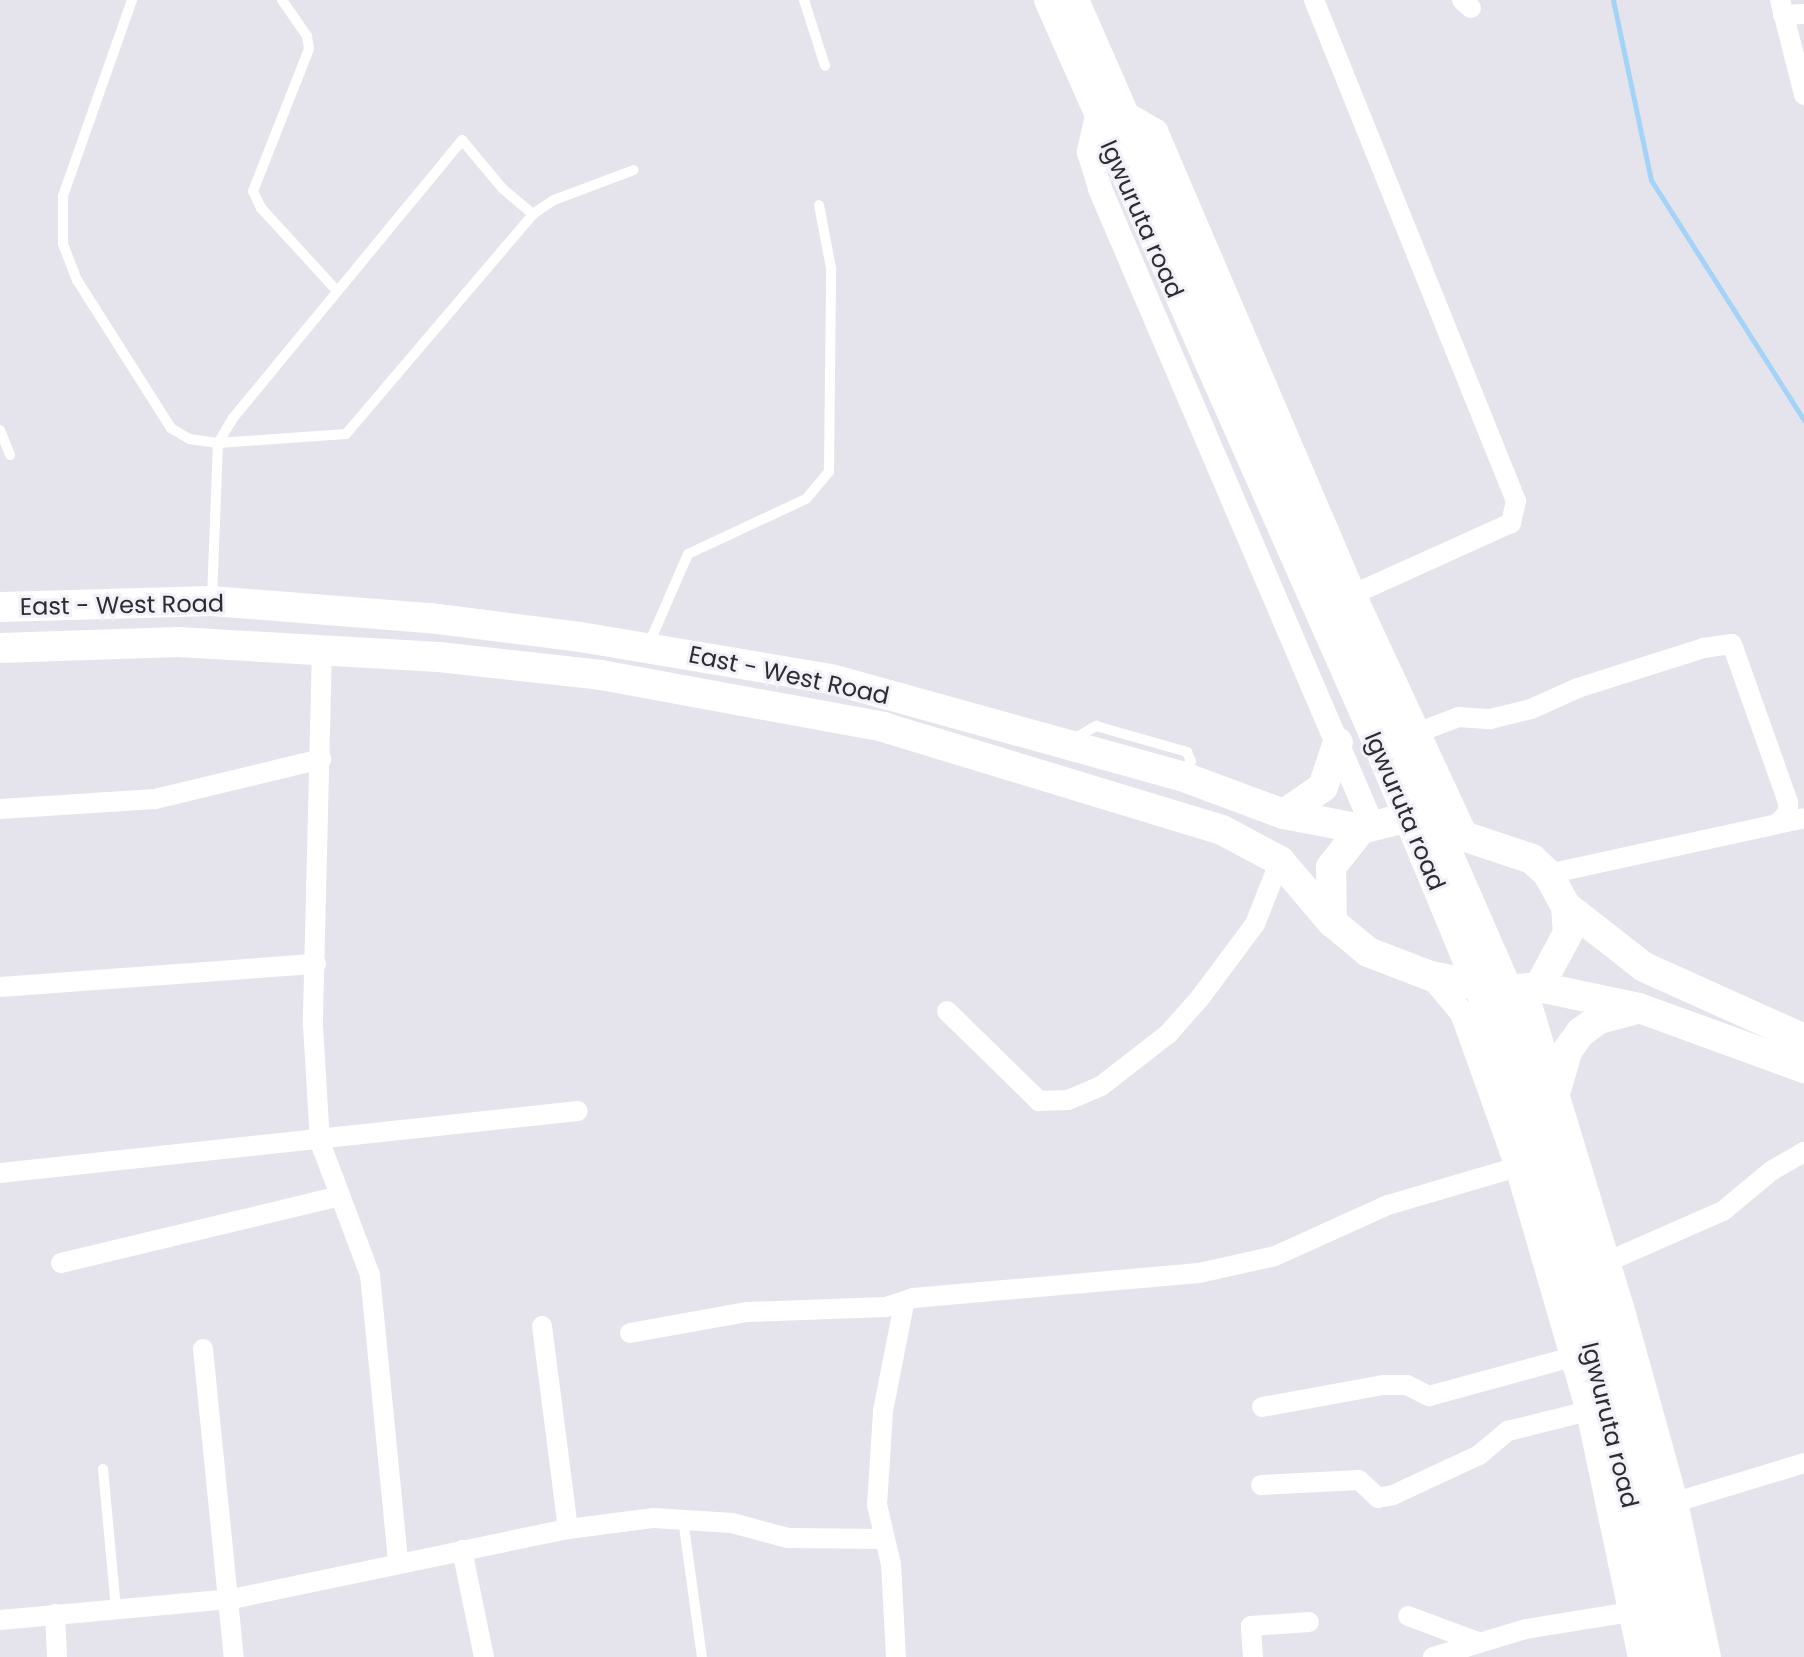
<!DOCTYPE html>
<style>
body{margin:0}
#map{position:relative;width:1804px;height:1657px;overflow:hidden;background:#e5e4ec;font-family:Poppins,sans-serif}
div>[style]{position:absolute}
.stream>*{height:5px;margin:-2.5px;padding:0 2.5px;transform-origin:2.5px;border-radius:2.5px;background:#a4d3f8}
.service>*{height:10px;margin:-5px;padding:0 5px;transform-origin:5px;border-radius:5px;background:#fff}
.minor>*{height:20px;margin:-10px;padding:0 10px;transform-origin:10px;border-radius:10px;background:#fff}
.tertiary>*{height:24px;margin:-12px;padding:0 12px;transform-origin:12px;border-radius:12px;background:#fff}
.secondary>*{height:28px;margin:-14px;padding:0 14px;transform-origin:14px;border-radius:14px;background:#fff}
.primary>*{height:30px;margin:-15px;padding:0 15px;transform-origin:15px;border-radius:15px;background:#fff}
span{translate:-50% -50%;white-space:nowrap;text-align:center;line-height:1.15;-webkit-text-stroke:6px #f2f1fa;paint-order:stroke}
.street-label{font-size:24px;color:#2c2c2f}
</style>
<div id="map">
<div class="stream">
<i style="left:1613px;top:0;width:184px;rotate:78.1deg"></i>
<i style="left:1651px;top:180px;width:285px;rotate:57.5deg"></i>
</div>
<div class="service">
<i style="left:132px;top:0;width:208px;rotate:109.4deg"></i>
<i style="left:63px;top:196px;width:48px;rotate:90deg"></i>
<i style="left:63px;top:244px;width:39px;rotate:69deg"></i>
<i style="left:77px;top:280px;width:175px;rotate:57.6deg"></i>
<i style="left:171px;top:428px;width:21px;rotate:31deg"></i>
<i style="left:189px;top:439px;width:29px;rotate:8deg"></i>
<i style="left:218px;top:443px;width:128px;rotate:-4deg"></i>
<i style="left:346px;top:434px;width:289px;rotate:-49.6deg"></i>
<i style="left:533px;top:214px;width:25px;rotate:-34deg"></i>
<i style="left:554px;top:200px;width:85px;rotate:-20.6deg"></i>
<i style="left:282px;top:0;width:44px;rotate:55.2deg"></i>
<i style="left:307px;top:36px;width:13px;rotate:81deg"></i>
<i style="left:309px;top:49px;width:153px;rotate:111.5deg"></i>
<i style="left:253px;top:191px;width:19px;rotate:65deg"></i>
<i style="left:261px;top:208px;width:113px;rotate:47.5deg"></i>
<i style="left:804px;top:0;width:69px;rotate:72.3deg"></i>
<i style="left:0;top:430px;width:27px;rotate:68deg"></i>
<i style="left:212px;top:599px;width:156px;rotate:-87.8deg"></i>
<i style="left:218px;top:443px;width:29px;rotate:-59deg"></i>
<i style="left:233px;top:418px;width:360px;rotate:-50.5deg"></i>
<i style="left:462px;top:140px;width:64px;rotate:50.1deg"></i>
<i style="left:503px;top:189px;width:39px;rotate:40deg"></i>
<i style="left:648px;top:646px;width:100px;rotate:-66.5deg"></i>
<i style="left:688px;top:554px;width:130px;rotate:-25deg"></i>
<i style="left:806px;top:499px;width:35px;rotate:-50deg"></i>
<i style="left:829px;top:472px;width:204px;rotate:-89.4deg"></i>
<i style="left:831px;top:268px;width:64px;rotate:-100.8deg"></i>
<i style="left:1074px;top:739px;width:26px;rotate:-31deg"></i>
<i style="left:1096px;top:726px;width:95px;rotate:15.9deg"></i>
<i style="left:1187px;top:752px;width:10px;rotate:66deg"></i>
<i style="left:1191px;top:761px;width:14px;rotate:126deg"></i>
<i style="left:103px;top:1469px;width:141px;rotate:84.7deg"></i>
<i style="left:683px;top:1519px;width:139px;rotate:82.2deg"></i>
</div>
<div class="minor">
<i style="left:1314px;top:0;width:540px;rotate:68.04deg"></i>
<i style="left:1516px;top:501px;width:23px;rotate:103deg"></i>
<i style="left:1511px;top:523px;width:172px;rotate:155.7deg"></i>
<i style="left:1462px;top:0;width:12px;rotate:42deg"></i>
<i style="left:1780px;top:0;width:98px;rotate:75.8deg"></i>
<i style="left:1783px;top:15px;width:21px;rotate:-3deg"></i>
<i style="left:322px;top:648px;width:377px;rotate:91.4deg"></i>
<i style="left:313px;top:1025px;width:117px;rotate:86.6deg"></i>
<i style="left:320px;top:1142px;width:142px;rotate:69.4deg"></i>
<i style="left:370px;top:1275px;width:289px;rotate:84.4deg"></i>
<i style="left:1419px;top:732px;width:43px;rotate:-20.6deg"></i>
<i style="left:1459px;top:717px;width:31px;rotate:4deg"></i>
<i style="left:1490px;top:719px;width:42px;rotate:-13.7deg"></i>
<i style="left:1531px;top:709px;width:51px;rotate:-24.1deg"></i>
<i style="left:1578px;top:688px;width:131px;rotate:-17.7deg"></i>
<i style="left:1703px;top:648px;width:29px;rotate:-8deg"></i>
<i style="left:1732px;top:644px;width:168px;rotate:70.5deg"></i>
<i style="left:1788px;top:802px;width:11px;rotate:90deg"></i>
<i style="left:1788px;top:813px;width:13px;rotate:135deg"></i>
<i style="left:0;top:809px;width:155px;rotate:-3.7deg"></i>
<i style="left:155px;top:799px;width:171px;rotate:-13.5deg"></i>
<i style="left:1548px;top:874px;width:262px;rotate:-12.3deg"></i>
<i style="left:0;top:987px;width:317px;rotate:-4.2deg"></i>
<i style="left:947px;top:1011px;width:129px;rotate:44.4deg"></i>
<i style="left:1039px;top:1101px;width:29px;rotate:-2deg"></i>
<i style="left:1068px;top:1100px;width:36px;rotate:-23deg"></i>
<i style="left:1101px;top:1086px;width:85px;rotate:-37.8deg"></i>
<i style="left:1168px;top:1034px;width:48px;rotate:-48.4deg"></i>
<i style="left:1200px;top:998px;width:92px;rotate:-53.4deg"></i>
<i style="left:1255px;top:924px;width:68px;rotate:-68.4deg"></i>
<i style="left:0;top:1173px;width:581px;rotate:-6.12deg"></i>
<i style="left:1609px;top:1261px;width:124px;rotate:-23.7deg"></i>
<i style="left:1723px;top:1211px;width:62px;rotate:-39.8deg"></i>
<i style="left:1771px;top:1171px;width:38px;rotate:-30deg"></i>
<i style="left:61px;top:1263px;width:287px;rotate:-13.5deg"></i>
<i style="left:542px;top:1326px;width:205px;rotate:82.7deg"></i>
<i style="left:630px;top:1333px;width:119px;rotate:-10.2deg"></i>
<i style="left:747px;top:1312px;width:139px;rotate:-2.1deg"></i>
<i style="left:886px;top:1307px;width:28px;rotate:-18deg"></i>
<i style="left:913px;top:1298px;width:287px;rotate:-5deg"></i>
<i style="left:1199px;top:1273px;width:78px;rotate:-12.6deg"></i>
<i style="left:1275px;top:1256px;width:124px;rotate:-24.3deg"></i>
<i style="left:1388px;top:1205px;width:134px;rotate:-16.4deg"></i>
<i style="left:203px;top:1349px;width:310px;rotate:84.3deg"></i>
<i style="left:1262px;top:1407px;width:123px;rotate:-10.3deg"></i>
<i style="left:1383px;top:1385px;width:24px"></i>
<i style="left:1407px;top:1385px;width:25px;rotate:27deg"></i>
<i style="left:1429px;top:1396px;width:149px;rotate:-15.2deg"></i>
<i style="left:1261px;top:1485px;width:98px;rotate:-2.9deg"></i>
<i style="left:1359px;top:1480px;width:26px;rotate:43deg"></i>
<i style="left:1378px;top:1498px;width:15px;rotate:-11deg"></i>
<i style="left:1393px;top:1495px;width:95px;rotate:-24.9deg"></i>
<i style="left:1479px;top:1455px;width:38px;rotate:-40deg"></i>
<i style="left:1508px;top:1431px;width:82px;rotate:-14deg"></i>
<i style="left:1676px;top:1502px;width:134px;rotate:-16.9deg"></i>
<i style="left:462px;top:1550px;width:109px;rotate:78.4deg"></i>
<i style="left:55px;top:1614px;width:43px;rotate:87.3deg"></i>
<i style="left:1408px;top:1616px;width:75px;rotate:20.4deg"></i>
<i style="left:0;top:1620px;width:233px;rotate:-5.2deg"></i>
<i style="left:232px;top:1599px;width:343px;rotate:-11.8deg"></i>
<i style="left:568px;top:1529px;width:87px;rotate:-7.3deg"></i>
<i style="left:654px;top:1518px;width:78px;rotate:3.7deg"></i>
<i style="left:732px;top:1523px;width:58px;rotate:15deg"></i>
<i style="left:788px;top:1538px;width:94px;rotate:0.6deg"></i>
<i style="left:896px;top:1657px;width:93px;rotate:-93.1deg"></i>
<i style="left:891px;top:1564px;width:61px;rotate:-103.3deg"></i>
<i style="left:877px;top:1505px;width:94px;rotate:-86.3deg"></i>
<i style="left:883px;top:1411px;width:109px;rotate:-78.9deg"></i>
<i style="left:1253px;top:1657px;width:31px;rotate:-94deg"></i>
<i style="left:1251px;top:1626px;width:58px;rotate:-3.9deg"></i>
<i style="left:1433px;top:1657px;width:97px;rotate:-16.8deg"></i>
<i style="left:1526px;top:1629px;width:105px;rotate:-9.3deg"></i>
</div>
<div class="tertiary">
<i style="left:1120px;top:110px;width:42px;rotate:30.3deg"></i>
<i style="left:1156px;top:131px;width:504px;rotate:66.85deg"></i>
<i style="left:1354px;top:594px;width:264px;rotate:65.1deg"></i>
<i style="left:1097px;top:116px;width:37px;rotate:103deg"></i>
<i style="left:1089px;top:152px;width:39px;rotate:73deg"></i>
<i style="left:1100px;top:189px;width:692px;rotate:66.84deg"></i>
<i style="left:1431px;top:976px;width:48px;rotate:50deg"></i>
<i style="left:1462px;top:1013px;width:164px;rotate:70.3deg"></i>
<i style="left:1517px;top:1167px;width:254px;rotate:73.8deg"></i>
<i style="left:1588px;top:1411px;width:251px;rotate:78.1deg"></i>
<i style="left:1525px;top:988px;width:341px;rotate:73.1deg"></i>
<i style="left:1624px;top:1314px;width:195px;rotate:74.5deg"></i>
<i style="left:1676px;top:1502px;width:158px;rotate:78deg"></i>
</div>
<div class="secondary">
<i style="left:1048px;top:0;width:800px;rotate:66.12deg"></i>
<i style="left:1372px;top:732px;width:303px;rotate:67.5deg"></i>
<i style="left:1488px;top:1012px;width:280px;rotate:72.5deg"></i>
<i style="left:1572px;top:1279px;width:195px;rotate:75.1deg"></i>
<i style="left:1622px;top:1467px;width:194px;rotate:77.8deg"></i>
<i style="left:1075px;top:0;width:1076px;rotate:66.34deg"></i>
<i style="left:1507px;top:986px;width:431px;rotate:73.4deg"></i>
<i style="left:1630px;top:1399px;width:264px;rotate:77.3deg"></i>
</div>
<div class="primary">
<i style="left:0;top:607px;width:212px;rotate:-1.6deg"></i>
<i style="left:212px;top:601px;width:219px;rotate:4.5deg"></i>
<i style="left:430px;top:618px;width:151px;rotate:7.2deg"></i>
<i style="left:580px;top:637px;width:254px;rotate:9.5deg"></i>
<i style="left:831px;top:679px;width:363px;rotate:15.5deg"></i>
<i style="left:1181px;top:776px;width:110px;rotate:20.3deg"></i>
<i style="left:1284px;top:814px;width:78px;rotate:11deg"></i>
<i style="left:1361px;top:829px;width:38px;rotate:-14deg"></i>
<i style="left:1398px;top:820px;width:29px;rotate:8deg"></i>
<i style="left:1427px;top:824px;width:111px;rotate:18.4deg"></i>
<i style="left:1532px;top:859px;width:22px;rotate:43deg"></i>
<i style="left:1548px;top:874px;width:37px;rotate:61deg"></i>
<i style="left:1566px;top:906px;width:27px;rotate:86deg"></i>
<i style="left:1568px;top:933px;width:61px;rotate:118.2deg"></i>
<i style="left:0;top:648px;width:178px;rotate:-1.9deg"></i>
<i style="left:178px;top:642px;width:261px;rotate:3.3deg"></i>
<i style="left:439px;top:657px;width:163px;rotate:6.3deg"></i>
<i style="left:601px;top:675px;width:287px;rotate:10.4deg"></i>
<i style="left:883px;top:727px;width:354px;rotate:16.9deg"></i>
<i style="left:1222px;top:830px;width:66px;rotate:28.1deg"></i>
<i style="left:1280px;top:861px;width:80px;rotate:49.6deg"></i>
<i style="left:1332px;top:922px;width:47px;rotate:39.8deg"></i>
<i style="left:1368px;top:952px;width:67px;rotate:20.9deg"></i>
<i style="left:1431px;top:976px;width:70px;rotate:11.5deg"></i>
<i style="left:1500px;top:990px;width:39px;rotate:-4deg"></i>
<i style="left:1539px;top:987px;width:102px;rotate:11.9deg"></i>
<i style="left:1639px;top:1008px;width:176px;rotate:20deg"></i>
<i style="left:1284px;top:814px;width:47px;rotate:-34.7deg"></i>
<i style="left:1323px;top:787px;width:47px;rotate:-71.6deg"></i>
<i style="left:1566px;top:906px;width:99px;rotate:38deg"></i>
<i style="left:1644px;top:967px;width:175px;rotate:24.2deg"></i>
<i style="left:1332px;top:922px;width:55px;rotate:-91deg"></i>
<i style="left:1331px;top:867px;width:48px;rotate:-51.7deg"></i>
<i style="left:1557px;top:1087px;width:37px;rotate:-74deg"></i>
<i style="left:1567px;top:1051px;width:24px;rotate:-54deg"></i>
<i style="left:1581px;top:1032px;width:22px;rotate:-36deg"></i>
<i style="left:1599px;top:1019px;width:39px;rotate:-15deg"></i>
</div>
<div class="street-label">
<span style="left:1142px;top:219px;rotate:66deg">Igwuruta road</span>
<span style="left:122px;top:605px;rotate:-1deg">East - West Road</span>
<span style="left:789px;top:675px;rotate:12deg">East - West Road</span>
<span style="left:1405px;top:811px;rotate:67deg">Igwuruta road</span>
<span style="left:1610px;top:1425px;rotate:76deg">Igwuruta road</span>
</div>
</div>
